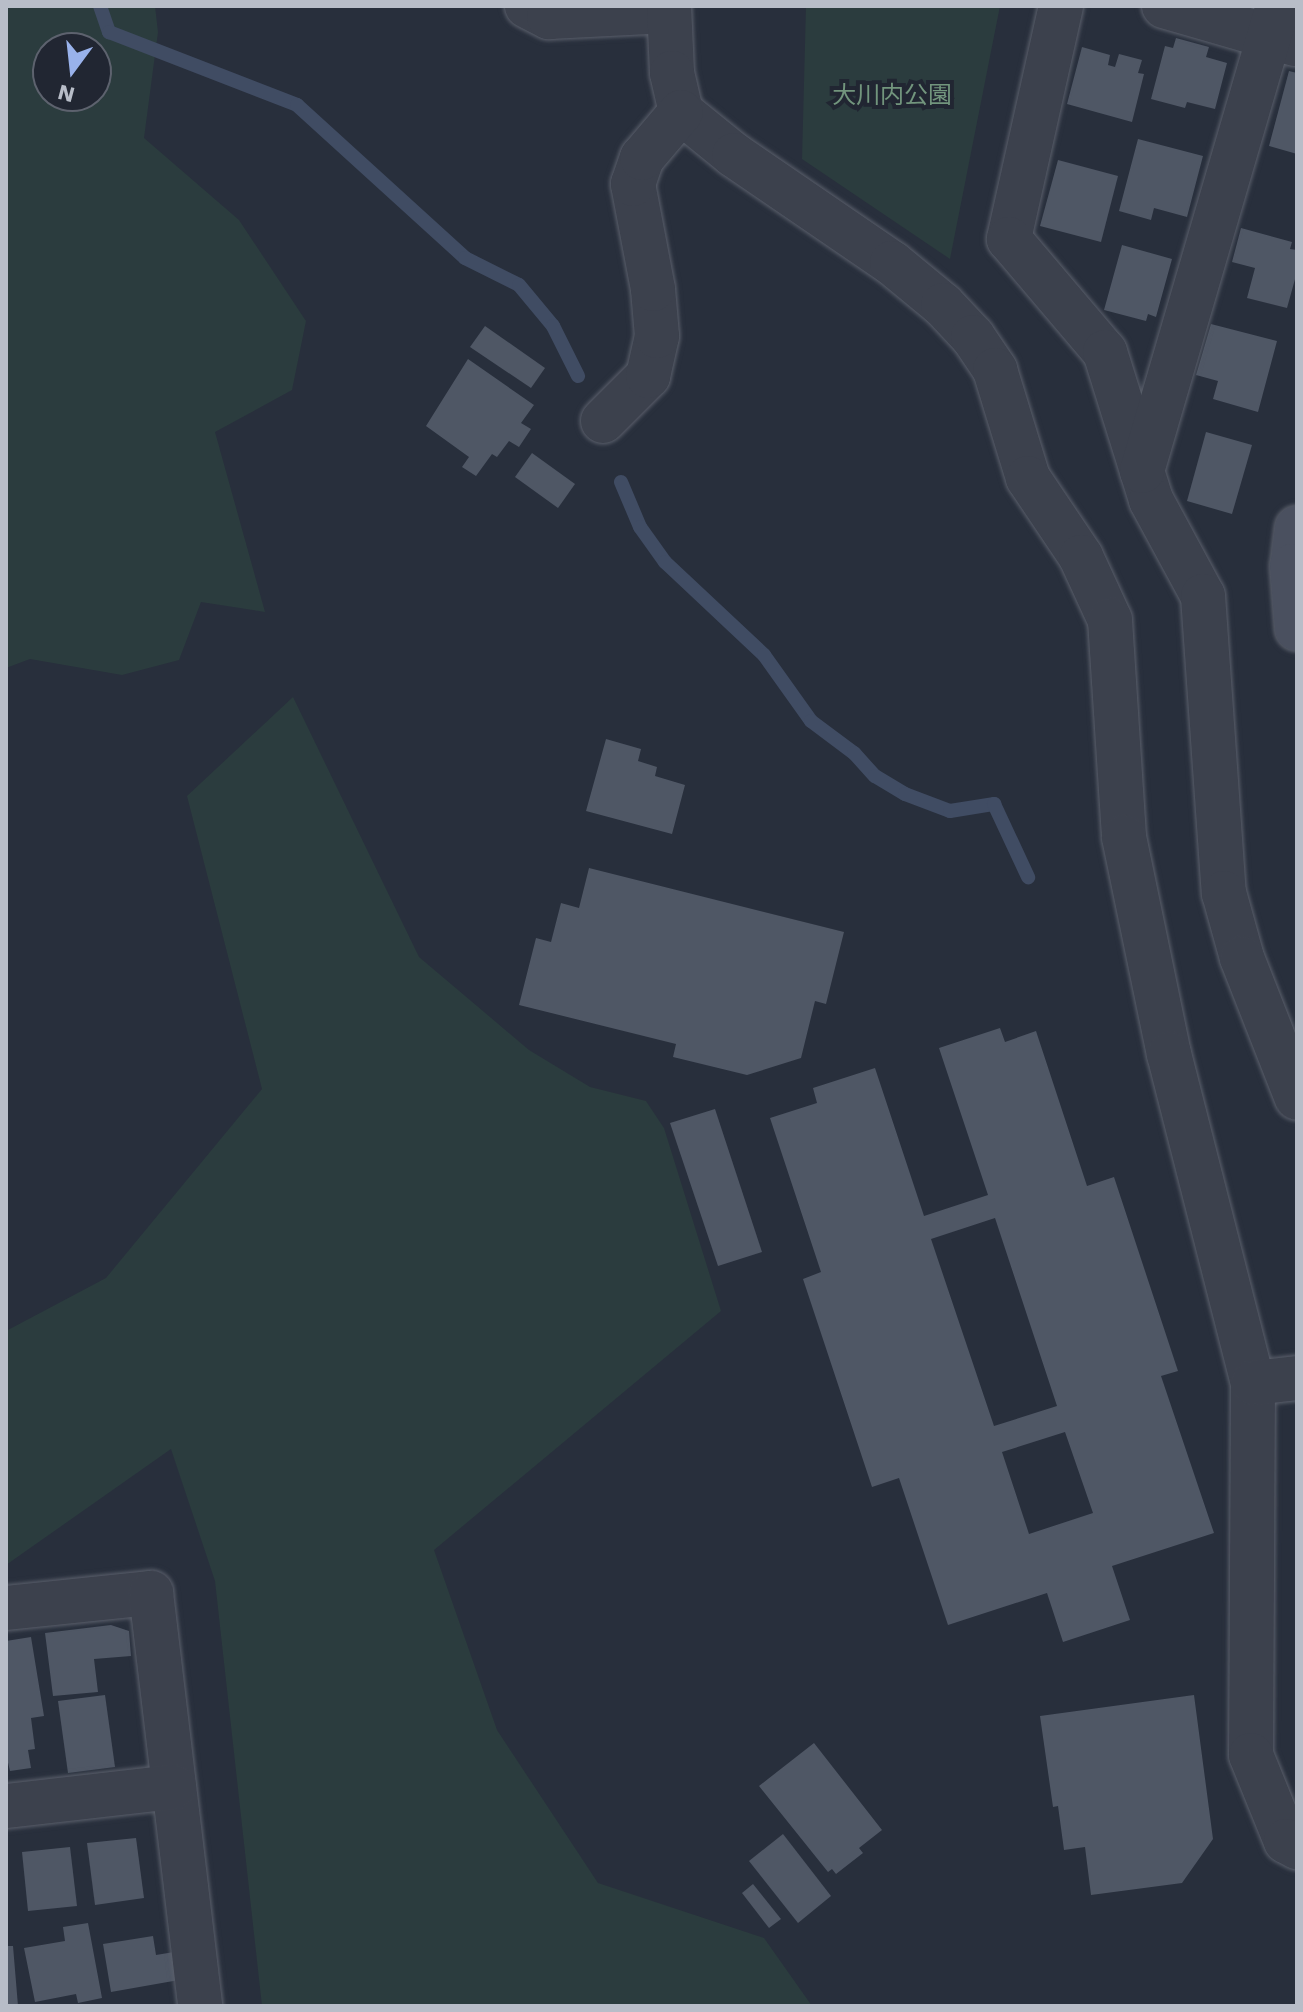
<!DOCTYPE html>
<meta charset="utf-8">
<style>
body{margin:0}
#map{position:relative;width:1303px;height:2012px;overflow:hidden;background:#282f3c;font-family:"Work Sans","Noto Sans JP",sans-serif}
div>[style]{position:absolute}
.green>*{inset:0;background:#2b3c3e}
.stream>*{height:14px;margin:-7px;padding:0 7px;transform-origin:7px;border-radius:7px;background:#404c63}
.building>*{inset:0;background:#4f5765}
.roads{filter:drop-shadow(0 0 2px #5a5f6b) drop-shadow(0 0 2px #5a5f6b)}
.street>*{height:44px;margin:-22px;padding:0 22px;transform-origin:22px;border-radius:22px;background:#3c414d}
.secondary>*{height:44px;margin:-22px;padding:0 22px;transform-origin:22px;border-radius:22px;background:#4a505f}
span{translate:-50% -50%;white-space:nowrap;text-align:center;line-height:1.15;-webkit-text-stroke:8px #212632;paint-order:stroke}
.park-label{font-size:24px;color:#72957d}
.frame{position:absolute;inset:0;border:8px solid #b8bdc8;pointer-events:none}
.north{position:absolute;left:32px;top:32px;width:80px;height:80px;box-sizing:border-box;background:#212632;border:2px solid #5d626e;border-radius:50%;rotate:195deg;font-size:22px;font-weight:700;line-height:32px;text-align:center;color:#b8bdc8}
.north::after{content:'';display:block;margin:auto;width:28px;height:36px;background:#99b2eb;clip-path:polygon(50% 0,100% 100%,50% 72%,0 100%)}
</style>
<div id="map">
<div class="green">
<i style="clip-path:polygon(evenodd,6px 6px,155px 6px,158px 32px,144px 138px,239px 220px,306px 321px,292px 390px,215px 432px,265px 612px,201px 602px,179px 660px,122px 675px,30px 659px,6px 668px,6px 6px,48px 48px,96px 48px,96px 96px,48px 96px,48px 48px)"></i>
<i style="clip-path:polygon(806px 6px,1000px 6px,950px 259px,802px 159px)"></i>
<i style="clip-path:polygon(293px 697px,419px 957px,529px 1050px,590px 1087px,646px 1101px,664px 1128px,721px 1311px,434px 1550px,497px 1730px,598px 1883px,764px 1938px,812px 2006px,262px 2006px,215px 1581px,171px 1449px,6px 1565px,6px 1331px,106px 1278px,262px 1089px,187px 796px)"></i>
</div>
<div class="stream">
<i style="left:100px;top:6px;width:28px;rotate:71deg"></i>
<i style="left:109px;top:32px;width:202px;rotate:21.2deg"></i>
<i style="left:297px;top:105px;width:227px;rotate:42.3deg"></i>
<i style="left:465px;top:258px;width:60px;rotate:26.6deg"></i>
<i style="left:519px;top:285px;width:53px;rotate:50.3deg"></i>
<i style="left:553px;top:326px;width:56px;rotate:63.4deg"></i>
<i style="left:621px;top:482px;width:49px;rotate:67.1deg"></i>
<i style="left:640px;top:527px;width:43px;rotate:54.5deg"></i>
<i style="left:665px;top:562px;width:136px;rotate:43.2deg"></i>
<i style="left:764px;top:655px;width:81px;rotate:54.5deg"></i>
<i style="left:811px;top:721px;width:54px;rotate:36.7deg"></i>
<i style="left:854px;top:753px;width:31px;rotate:48deg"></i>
<i style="left:875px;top:776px;width:35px;rotate:31deg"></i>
<i style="left:905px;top:794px;width:48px;rotate:20.7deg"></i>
<i style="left:950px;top:811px;width:45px;rotate:-9deg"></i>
<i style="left:994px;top:804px;width:81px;rotate:65deg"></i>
</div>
<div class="building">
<i style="clip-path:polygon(1176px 38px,1209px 47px,1206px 57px,1227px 63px,1215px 109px,1187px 102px,1185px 108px,1151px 99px,1165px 46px,1173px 48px)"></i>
<i style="clip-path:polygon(1082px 47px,1110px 55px,1108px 65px,1115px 67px,1119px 54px,1142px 60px,1138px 73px,1144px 74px,1132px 122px,1067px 104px)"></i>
<i style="clip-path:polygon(1289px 71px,1297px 73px,1297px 154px,1269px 146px)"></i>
<i style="clip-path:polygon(1138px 139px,1203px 156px,1187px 217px,1154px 208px,1151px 220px,1119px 211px)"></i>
<i style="clip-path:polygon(1058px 160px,1118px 176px,1101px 242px,1040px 226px)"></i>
<i style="clip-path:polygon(1241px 228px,1292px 242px,1290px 249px,1297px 250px,1297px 272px,1287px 308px,1247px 298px,1255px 268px,1232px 262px)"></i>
<i style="clip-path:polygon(1122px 245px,1172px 259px,1156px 317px,1148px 314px,1146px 321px,1104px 310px)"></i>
<i style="clip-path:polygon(1211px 324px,1277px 341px,1258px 412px,1213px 399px,1218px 381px,1196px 375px)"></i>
<i style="clip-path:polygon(485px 326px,545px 368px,531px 388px,470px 347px)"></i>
<i style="clip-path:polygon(468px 359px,534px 405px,521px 423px,531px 429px,519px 447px,509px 441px,497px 457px,492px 454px,476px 476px,462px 467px,469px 457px,426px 426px)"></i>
<i style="clip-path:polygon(1206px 432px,1252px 445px,1232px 514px,1187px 501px)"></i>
<i style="clip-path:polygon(532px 453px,575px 484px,558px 508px,515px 477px)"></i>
<i style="clip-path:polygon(606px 739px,641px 749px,638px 761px,657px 767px,655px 776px,685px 785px,672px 834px,586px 811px)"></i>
<i style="clip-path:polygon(589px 868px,844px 932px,826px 1004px,815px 1001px,801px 1058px,747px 1075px,673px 1057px,676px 1044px,519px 1005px,536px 938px,551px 942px,561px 903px,579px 908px)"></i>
<i style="clip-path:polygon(evenodd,1000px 1028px,1005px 1042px,1036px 1031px,1087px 1186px,1114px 1177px,1178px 1371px,1161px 1376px,1214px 1533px,1112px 1566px,1130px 1620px,1063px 1642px,1047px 1593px,948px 1625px,899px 1478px,872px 1487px,803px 1279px,821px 1272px,770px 1118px,817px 1103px,813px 1088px,875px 1068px,924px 1216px,988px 1195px,939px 1048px,1000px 1028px,995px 1218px,1057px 1406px,994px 1426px,931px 1239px,995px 1218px,1000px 1028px,1065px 1432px,1093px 1513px,1029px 1534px,1002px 1452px,1065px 1432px)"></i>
<i style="clip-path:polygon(715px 1109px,762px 1252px,718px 1266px,670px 1123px)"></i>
<i style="clip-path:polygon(111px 1625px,129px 1631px,131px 1656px,94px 1659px,98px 1692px,53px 1696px,45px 1633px)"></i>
<i style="clip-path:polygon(31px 1637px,44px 1716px,31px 1718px,35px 1749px,28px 1750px,31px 1768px,10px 1771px,6px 1754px,6px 1641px)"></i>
<i style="clip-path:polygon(105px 1695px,115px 1767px,68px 1773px,58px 1701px)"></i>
<i style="clip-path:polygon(1194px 1695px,1213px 1839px,1182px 1883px,1091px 1895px,1085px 1847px,1064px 1850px,1058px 1806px,1053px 1807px,1040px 1716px)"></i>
<i style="clip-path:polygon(814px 1743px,882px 1830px,859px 1848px,863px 1853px,836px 1874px,832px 1869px,828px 1872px,759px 1786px)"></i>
<i style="clip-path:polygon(783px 1834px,831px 1896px,798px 1923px,749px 1861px)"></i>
<i style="clip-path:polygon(136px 1838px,144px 1898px,95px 1905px,87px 1843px)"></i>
<i style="clip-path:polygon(70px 1847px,77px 1906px,28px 1911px,22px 1852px)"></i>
<i style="clip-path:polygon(753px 1884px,781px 1919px,769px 1928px,742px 1893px)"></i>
<i style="clip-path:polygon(88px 1923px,102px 1998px,78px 2003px,76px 1994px,35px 2002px,24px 1948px,65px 1941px,63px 1927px)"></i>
<i style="clip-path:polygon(153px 1936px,156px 1955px,174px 1952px,179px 1980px,111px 1992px,103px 1944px)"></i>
<i style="clip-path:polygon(6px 1946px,13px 1946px,18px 2006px,6px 2006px)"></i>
</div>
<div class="roads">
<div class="street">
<i style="left:527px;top:6px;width:25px;rotate:27deg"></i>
<i style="left:549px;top:17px;width:119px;rotate:-2.9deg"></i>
<i style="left:669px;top:6px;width:67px;rotate:87.4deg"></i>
<i style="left:672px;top:73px;width:40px;rotate:77deg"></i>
<i style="left:681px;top:112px;width:68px;rotate:39.1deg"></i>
<i style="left:734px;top:155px;width:191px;rotate:34.4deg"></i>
<i style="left:892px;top:263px;width:66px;rotate:39.5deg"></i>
<i style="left:943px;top:305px;width:44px;rotate:46.8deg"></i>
<i style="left:973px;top:337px;width:40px;rotate:56deg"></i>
<i style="left:995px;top:370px;width:113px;rotate:73deg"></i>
<i style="left:1028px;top:478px;width:95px;rotate:56.1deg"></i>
<i style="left:1081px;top:557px;width:69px;rotate:65.3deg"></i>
<i style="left:1110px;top:620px;width:217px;rotate:86.3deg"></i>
<i style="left:1124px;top:837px;width:222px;rotate:78.3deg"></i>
<i style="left:1169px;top:1054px;width:340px;rotate:75.7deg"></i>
<i style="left:1253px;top:1383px;width:372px;rotate:90.3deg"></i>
<i style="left:1251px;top:1755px;width:93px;rotate:67.9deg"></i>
<i style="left:1286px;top:1841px;width:13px;rotate:29deg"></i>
<i style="left:1061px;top:6px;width:239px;rotate:102.6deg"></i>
<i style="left:1009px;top:239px;width:148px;rotate:49.7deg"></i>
<i style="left:1105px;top:352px;width:155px;rotate:72.7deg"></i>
<i style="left:1151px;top:500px;width:109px;rotate:61.6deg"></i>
<i style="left:1203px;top:596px;width:298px;rotate:86deg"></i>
<i style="left:1224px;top:893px;width:67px;rotate:74.5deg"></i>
<i style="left:1242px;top:958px;width:150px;rotate:68.6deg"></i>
<i style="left:1164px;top:6px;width:136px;rotate:16.2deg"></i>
<i style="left:603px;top:421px;width:64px;rotate:-45deg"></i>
<i style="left:648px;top:376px;width:41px;rotate:-77.3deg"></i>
<i style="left:657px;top:336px;width:47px;rotate:-94.9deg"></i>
<i style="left:653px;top:289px;width:107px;rotate:-100.8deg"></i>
<i style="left:633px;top:184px;width:28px;rotate:-71deg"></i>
<i style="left:642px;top:158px;width:60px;rotate:-49.7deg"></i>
<i style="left:1142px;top:471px;width:484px;rotate:-73.7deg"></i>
<i style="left:1253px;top:1383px;width:44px;rotate:-6.5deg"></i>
<i style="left:6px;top:1608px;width:146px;rotate:-5.9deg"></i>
<i style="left:151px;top:1593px;width:416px;rotate:83.2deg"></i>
<i style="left:6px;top:1806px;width:169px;rotate:-6.5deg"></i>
</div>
<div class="secondary">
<i style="left:1297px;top:528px;width:38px;rotate:97deg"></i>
<i style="left:1292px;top:566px;width:63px;rotate:85.5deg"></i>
</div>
</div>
<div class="park-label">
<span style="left:892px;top:96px">大川内公園</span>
</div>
<div class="frame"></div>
<div class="north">N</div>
</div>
